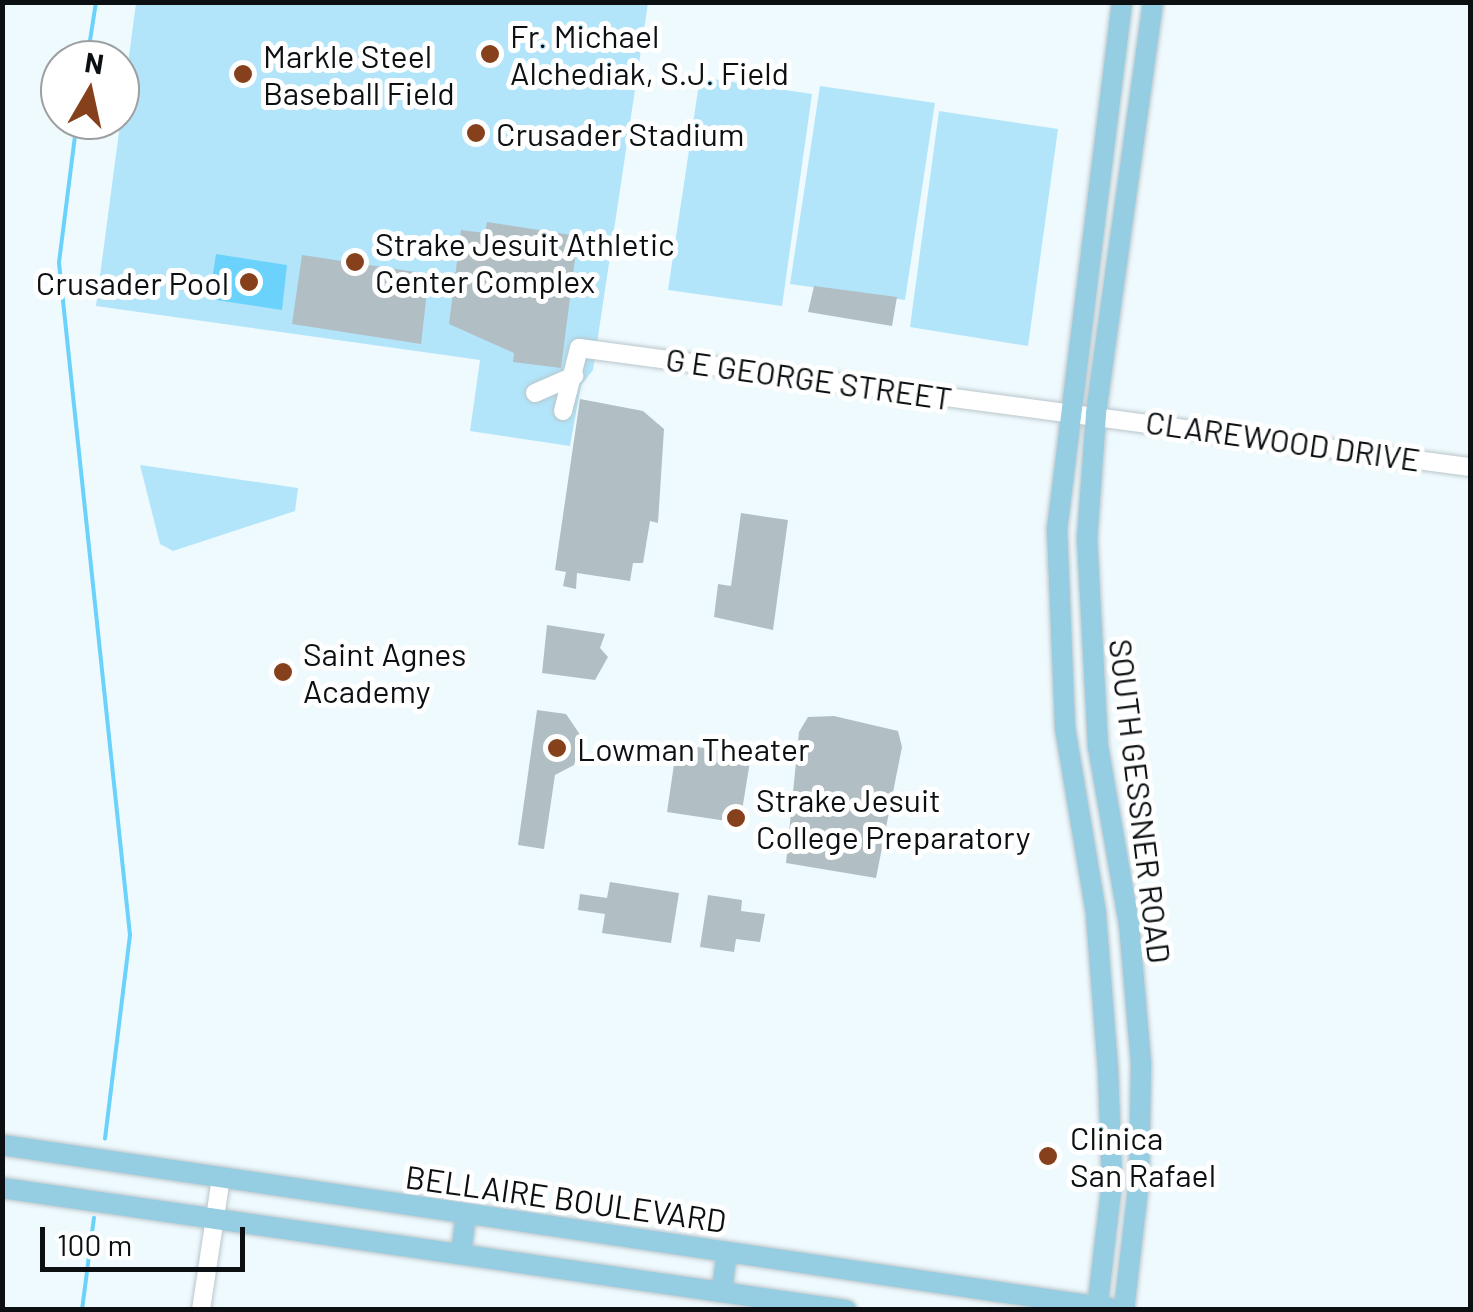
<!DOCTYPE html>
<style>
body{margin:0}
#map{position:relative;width:1473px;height:1312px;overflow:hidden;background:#effafe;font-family:Barlow,sans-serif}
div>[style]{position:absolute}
.green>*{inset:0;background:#b2e5fa}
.water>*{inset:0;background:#6bd3fb}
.stream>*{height:4px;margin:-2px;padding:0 2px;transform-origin:2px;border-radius:2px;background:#6bd3fb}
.building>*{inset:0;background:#b1bec4}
.roads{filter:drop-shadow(0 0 2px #b9c6cb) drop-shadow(0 0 2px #b9c6cb)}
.minor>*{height:18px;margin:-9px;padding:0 9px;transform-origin:9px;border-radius:9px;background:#fff}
.major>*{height:20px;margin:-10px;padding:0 10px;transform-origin:10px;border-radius:10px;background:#95cde2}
.dots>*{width:28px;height:28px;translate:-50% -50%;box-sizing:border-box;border:5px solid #fff;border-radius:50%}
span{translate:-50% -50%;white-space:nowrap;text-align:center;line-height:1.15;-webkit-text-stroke:10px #fff;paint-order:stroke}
.poi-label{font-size:32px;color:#0c1012}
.left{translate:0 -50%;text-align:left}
.right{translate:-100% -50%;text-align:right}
.street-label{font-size:32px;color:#0c1012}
.frame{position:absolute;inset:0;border:5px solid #0c1012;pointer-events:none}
.north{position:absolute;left:40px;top:40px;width:100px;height:100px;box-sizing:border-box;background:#fff;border:2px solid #9e9fa0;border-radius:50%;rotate:9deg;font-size:28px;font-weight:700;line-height:40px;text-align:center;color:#0c1012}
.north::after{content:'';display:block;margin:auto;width:35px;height:45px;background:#86401b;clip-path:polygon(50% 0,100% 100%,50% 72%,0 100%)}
.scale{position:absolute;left:40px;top:1227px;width:205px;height:45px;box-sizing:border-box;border:5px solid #0c1012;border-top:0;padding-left:12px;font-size:30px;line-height:35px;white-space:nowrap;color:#0c1012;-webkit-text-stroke:8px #fff;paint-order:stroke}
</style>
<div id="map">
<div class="green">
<i style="clip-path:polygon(136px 3px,648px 3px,593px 370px,581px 385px,570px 446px,470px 431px,480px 360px,96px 306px)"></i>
<i style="clip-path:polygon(700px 77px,812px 94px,782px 306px,668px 290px)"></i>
<i style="clip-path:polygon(820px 86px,935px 103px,905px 300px,790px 284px)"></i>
<i style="clip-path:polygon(939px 111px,1058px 129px,1028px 346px,910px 327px)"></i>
<i style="clip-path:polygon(140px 465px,298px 488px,295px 511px,173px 551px,160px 544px)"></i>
</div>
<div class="water">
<i style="clip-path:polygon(216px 254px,287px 265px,282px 310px,209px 299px)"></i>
</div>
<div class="stream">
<i style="left:87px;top:60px;width:59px;rotate:-81.2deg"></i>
<i style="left:77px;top:120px;width:144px;rotate:97.2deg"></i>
<i style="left:59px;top:263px;width:676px;rotate:83.97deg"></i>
<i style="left:130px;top:935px;width:205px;rotate:97deg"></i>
<i style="left:82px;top:1310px;width:93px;rotate:-82.6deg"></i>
</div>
<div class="building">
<i style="clip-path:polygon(487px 222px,578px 236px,561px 368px,513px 362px,514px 353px,449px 324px,461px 230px,485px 233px)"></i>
<i style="clip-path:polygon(302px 255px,429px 274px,421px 344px,292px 324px)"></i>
<i style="clip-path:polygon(814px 286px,897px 297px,892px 326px,808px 312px)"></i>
<i style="clip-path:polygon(580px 399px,643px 411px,664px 429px,658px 523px,650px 521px,643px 563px,633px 563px,630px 581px,577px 573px,576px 589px,563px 586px,566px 572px,555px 570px)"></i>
<i style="clip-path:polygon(741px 513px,788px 520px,773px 630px,714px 617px,718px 584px,731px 586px)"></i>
<i style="clip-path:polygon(547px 625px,605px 634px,600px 648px,608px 657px,595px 680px,542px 673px)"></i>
<i style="clip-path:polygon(537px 710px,566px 714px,583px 739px,574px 765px,555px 775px,544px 849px,518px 845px)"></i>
<i style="clip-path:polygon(834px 716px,898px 731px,902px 747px,876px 878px,786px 863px,799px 732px,808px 717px)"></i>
<i style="clip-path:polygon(677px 744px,751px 755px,740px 823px,667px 812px)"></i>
<i style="clip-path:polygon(610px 882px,679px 893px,671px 943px,602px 933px,605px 914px,578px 910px,580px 894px,607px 898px)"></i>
<i style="clip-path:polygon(708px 895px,742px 900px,741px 911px,765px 914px,760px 942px,736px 939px,734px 952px,700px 947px)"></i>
</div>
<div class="roads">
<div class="minor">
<i style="left:535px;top:393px;width:43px;rotate:-23.6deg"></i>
<i style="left:563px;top:411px;width:65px;rotate:-75.7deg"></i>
<i style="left:579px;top:348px;width:899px;rotate:7.61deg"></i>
<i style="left:201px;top:1310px;width:134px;rotate:-81.4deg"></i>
</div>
<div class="major">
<i style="left:2px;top:1145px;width:1119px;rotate:8.38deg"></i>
<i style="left:2px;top:1188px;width:853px;rotate:8.23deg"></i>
<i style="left:461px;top:1254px;width:40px;rotate:-82.9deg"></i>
<i style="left:722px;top:1291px;width:39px;rotate:-83deg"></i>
<i style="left:1097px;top:1310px;width:128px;rotate:-83.3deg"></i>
<i style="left:1112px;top:1183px;width:113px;rotate:-92deg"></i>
<i style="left:1108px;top:1070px;width:157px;rotate:-94.4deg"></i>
<i style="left:1096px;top:913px;width:189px;rotate:-99.5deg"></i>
<i style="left:1065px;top:727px;width:197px;rotate:-92.3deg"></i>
<i style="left:1057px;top:530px;width:532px;rotate:-82.98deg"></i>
<i style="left:1124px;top:1310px;width:130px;rotate:-83.4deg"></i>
<i style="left:1139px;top:1181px;width:118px;rotate:-89deg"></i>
<i style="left:1141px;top:1063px;width:140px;rotate:-94.9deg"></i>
<i style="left:1129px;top:924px;width:180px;rotate:-99.9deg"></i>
<i style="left:1098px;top:747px;width:207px;rotate:-93deg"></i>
<i style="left:1087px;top:540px;width:127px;rotate:-85.9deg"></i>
<i style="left:1096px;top:413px;width:415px;rotate:-82.1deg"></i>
</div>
</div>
<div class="dots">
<i style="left:490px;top:54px;background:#86401b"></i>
<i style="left:243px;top:74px;background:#86401b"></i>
<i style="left:476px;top:133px;background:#86401b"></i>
<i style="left:355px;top:262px;background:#86401b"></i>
<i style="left:249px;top:282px;background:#86401b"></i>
<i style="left:283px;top:672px;background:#86401b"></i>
<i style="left:557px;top:748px;background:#86401b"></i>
<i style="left:736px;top:818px;background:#86401b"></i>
<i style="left:1048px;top:1156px;background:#86401b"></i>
</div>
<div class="poi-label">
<span class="left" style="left:510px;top:54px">Fr. Michael<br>Alchediak, S.J. Field</span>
<span class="left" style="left:263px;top:74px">Markle Steel<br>Baseball Field</span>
<span class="left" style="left:496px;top:133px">Crusader Stadium</span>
<span class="left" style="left:375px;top:262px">Strake Jesuit Athletic<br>Center Complex</span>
<span class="right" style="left:229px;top:282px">Crusader Pool</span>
<span class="left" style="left:303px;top:672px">Saint Agnes<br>Academy</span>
<span class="left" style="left:577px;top:748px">Lowman Theater</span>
<span class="left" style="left:756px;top:818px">Strake Jesuit<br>College Preparatory</span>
<span class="left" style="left:1070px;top:1156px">Clinica<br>San Rafael</span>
</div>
<div class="street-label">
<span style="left:809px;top:378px;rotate:8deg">G E GEORGE STREET</span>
<span style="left:1283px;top:440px;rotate:8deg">CLAREWOOD DRIVE</span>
<span style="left:1141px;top:801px;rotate:83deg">SOUTH GESSNER ROAD</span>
<span style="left:566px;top:1198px;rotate:8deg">BELLAIRE BOULEVARD</span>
</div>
<div class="frame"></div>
<div class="north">N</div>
<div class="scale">100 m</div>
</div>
